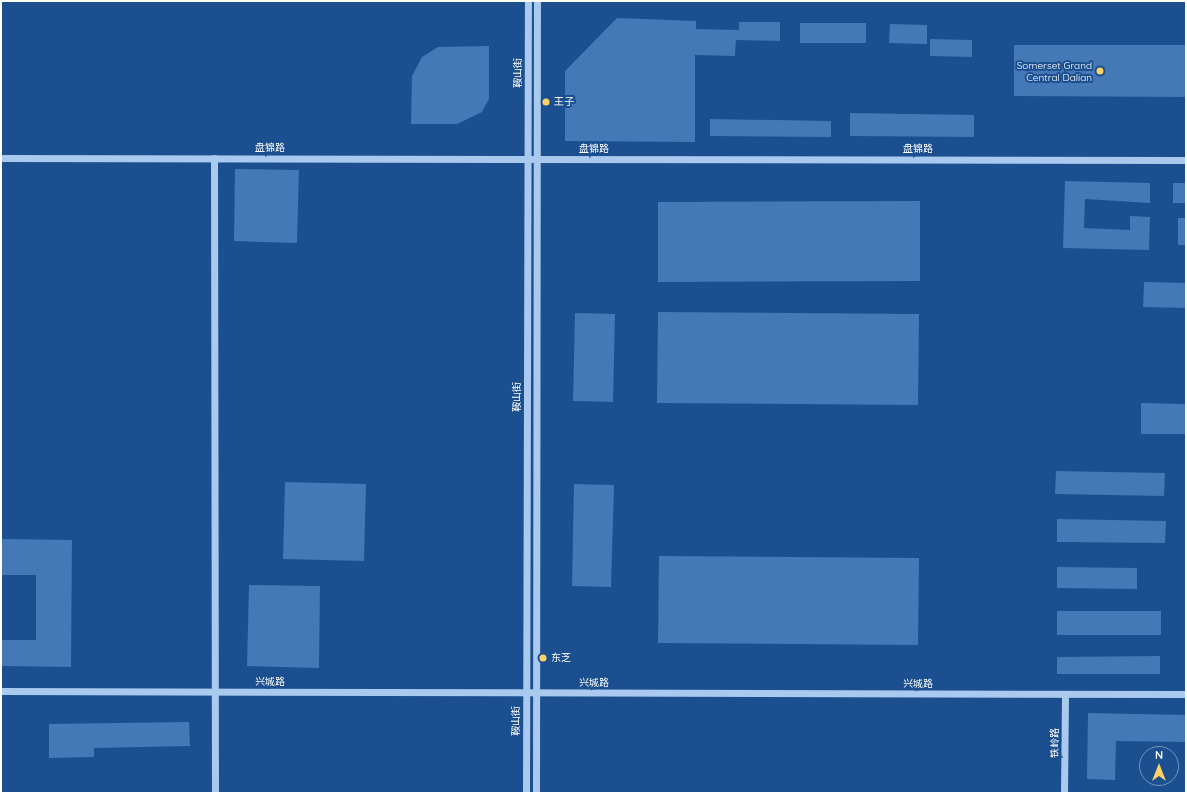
<!DOCTYPE html>
<meta charset="utf-8">
<style>
body{margin:0}
#map{position:relative;width:1187px;height:794px;overflow:hidden;background:#1b4f8f;font-family:Quicksand,"Noto Sans SC",sans-serif}
div>[style]{position:absolute}
.building>*{inset:0;background:#4478b7}
.minor>*{height:7px;margin:-3.5px;padding:0 3.5px;transform-origin:3.5px;border-radius:3.5px;background:#a9c9ee}
.dots>*{width:11px;height:11px;translate:-50% -50%;box-sizing:border-box;border:2px solid #1b4f8f;border-radius:50%}
span{translate:-50% -50%;white-space:nowrap;text-align:center;line-height:1.15;-webkit-text-stroke:4px #1b4f8f;paint-order:stroke}
.poi-label{font-size:10px;color:#fff}
.right{translate:-100% -50%;text-align:right}
.left{translate:0 -50%;text-align:left}
.street-label{font-size:10px;color:#fff}
.frame{position:absolute;inset:0;border:2px solid #fff;pointer-events:none}
.north{position:absolute;left:1139px;top:746px;width:40px;height:40px;box-sizing:border-box;background:#1b4f8f;border:1px solid #7695bc;border-radius:50%;rotate:0deg;font-size:11px;font-weight:700;line-height:16px;text-align:center;color:#fff}
.north::after{content:'';display:block;margin:auto;width:14px;height:18px;background:#ffd166;clip-path:polygon(50% 0,100% 100%,50% 72%,0 100%)}
</style>
<div id="map">
<div class="building">
<i style="clip-path:polygon(617px 18px,696px 21px,696px 29px,739px 30px,739px 22px,780px 22px,780px 41px,736px 40px,735px 56px,695px 55px,695px 142px,565px 141px,565px 71px)"></i>
<i style="clip-path:polygon(800px 23px,866px 23px,866px 43px,800px 43px)"></i>
<i style="clip-path:polygon(890px 24px,927px 25px,927px 44px,889px 43px)"></i>
<i style="clip-path:polygon(930px 39px,972px 40px,972px 57px,930px 56px)"></i>
<i style="clip-path:polygon(1014px 45px,1186px 45px,1186px 97px,1014px 96px)"></i>
<i style="clip-path:polygon(489px 46px,489px 99px,482px 112px,457px 124px,411px 124px,412px 76px,422px 57px,438px 47px)"></i>
<i style="clip-path:polygon(850px 113px,974px 115px,974px 137px,850px 136px)"></i>
<i style="clip-path:polygon(710px 119px,831px 121px,831px 137px,710px 136px)"></i>
<i style="clip-path:polygon(235px 169px,299px 170px,297px 243px,234px 241px)"></i>
<i style="clip-path:polygon(1065px 181px,1150px 183px,1150px 203px,1085px 199px,1084px 228px,1130px 230px,1130px 216px,1150px 217px,1149px 250px,1063px 248px)"></i>
<i style="clip-path:polygon(1173px 183px,1186px 183px,1186px 203px,1173px 203px)"></i>
<i style="clip-path:polygon(920px 201px,920px 281px,658px 282px,658px 202px)"></i>
<i style="clip-path:polygon(1178px 218px,1186px 218px,1186px 245px,1178px 245px)"></i>
<i style="clip-path:polygon(1144px 282px,1186px 283px,1186px 308px,1143px 307px)"></i>
<i style="clip-path:polygon(658px 312px,919px 314px,918px 405px,657px 403px)"></i>
<i style="clip-path:polygon(575px 313px,615px 314px,613px 402px,573px 401px)"></i>
<i style="clip-path:polygon(1141px 403px,1186px 404px,1186px 434px,1141px 434px)"></i>
<i style="clip-path:polygon(1056px 471px,1165px 473px,1164px 496px,1055px 494px)"></i>
<i style="clip-path:polygon(285px 482px,366px 484px,364px 561px,283px 559px)"></i>
<i style="clip-path:polygon(574px 484px,614px 485px,611px 587px,572px 586px)"></i>
<i style="clip-path:polygon(1057px 519px,1166px 521px,1165px 543px,1057px 542px)"></i>
<i style="clip-path:polygon(1px 539px,72px 540px,71px 667px,1px 666px,1px 640px,36px 640px,36px 575px,1px 575px)"></i>
<i style="clip-path:polygon(659px 556px,919px 558px,918px 645px,658px 643px)"></i>
<i style="clip-path:polygon(1057px 567px,1137px 568px,1137px 589px,1057px 588px)"></i>
<i style="clip-path:polygon(249px 585px,320px 586px,319px 668px,247px 666px)"></i>
<i style="clip-path:polygon(1057px 611px,1161px 611px,1161px 635px,1057px 635px)"></i>
<i style="clip-path:polygon(1160px 656px,1160px 674px,1057px 674px,1057px 657px)"></i>
<i style="clip-path:polygon(1088px 713px,1186px 715px,1186px 742px,1116px 741px,1115px 780px,1087px 779px)"></i>
<i style="clip-path:polygon(189px 722px,190px 746px,94px 748px,94px 757px,49px 758px,49px 724px)"></i>
</div>
<div class="minor">
<i style="left:1px;top:158px;width:1185px;rotate:0.1deg"></i>
<i style="left:214px;top:158px;width:635px;rotate:89.91deg"></i>
<i style="left:1px;top:691px;width:1185px;rotate:0.15deg"></i>
<i style="left:526px;top:793px;width:792px;rotate:-89.86deg"></i>
<i style="left:536px;top:793px;width:792px;rotate:-89.93deg"></i>
<i style="left:1064px;top:793px;width:99px;rotate:-89.4deg"></i>
</div>
<div class="dots">
<i style="left:1100px;top:71px;background:#ffd166"></i>
<i style="left:546px;top:102px;background:#ffd166"></i>
<i style="left:543px;top:658px;background:#ffd166"></i>
</div>
<div class="poi-label">
<span class="right" style="left:1092px;top:71px">Somerset Grand<br>Central Dalian</span>
<span class="left" style="left:554px;top:102px">王子</span>
<span class="left" style="left:551px;top:658px">东芝</span>
</div>
<div class="street-label">
<span style="left:518px;top:73px;rotate:-90deg">鞍山街</span>
<span style="left:270px;top:148px">盘锦路</span>
<span style="left:594px;top:149px">盘锦路</span>
<span style="left:918px;top:149px">盘锦路</span>
<span style="left:517px;top:397px;rotate:-90deg">鞍山街</span>
<span style="left:270px;top:682px">兴城路</span>
<span style="left:594px;top:683px">兴城路</span>
<span style="left:918px;top:684px">兴城路</span>
<span style="left:516px;top:721px;rotate:-90deg">鞍山街</span>
<span style="left:1055px;top:743px;rotate:-90deg">铁岭路</span>
</div>
<div class="frame"></div>
<div class="north">N</div>
</div>
